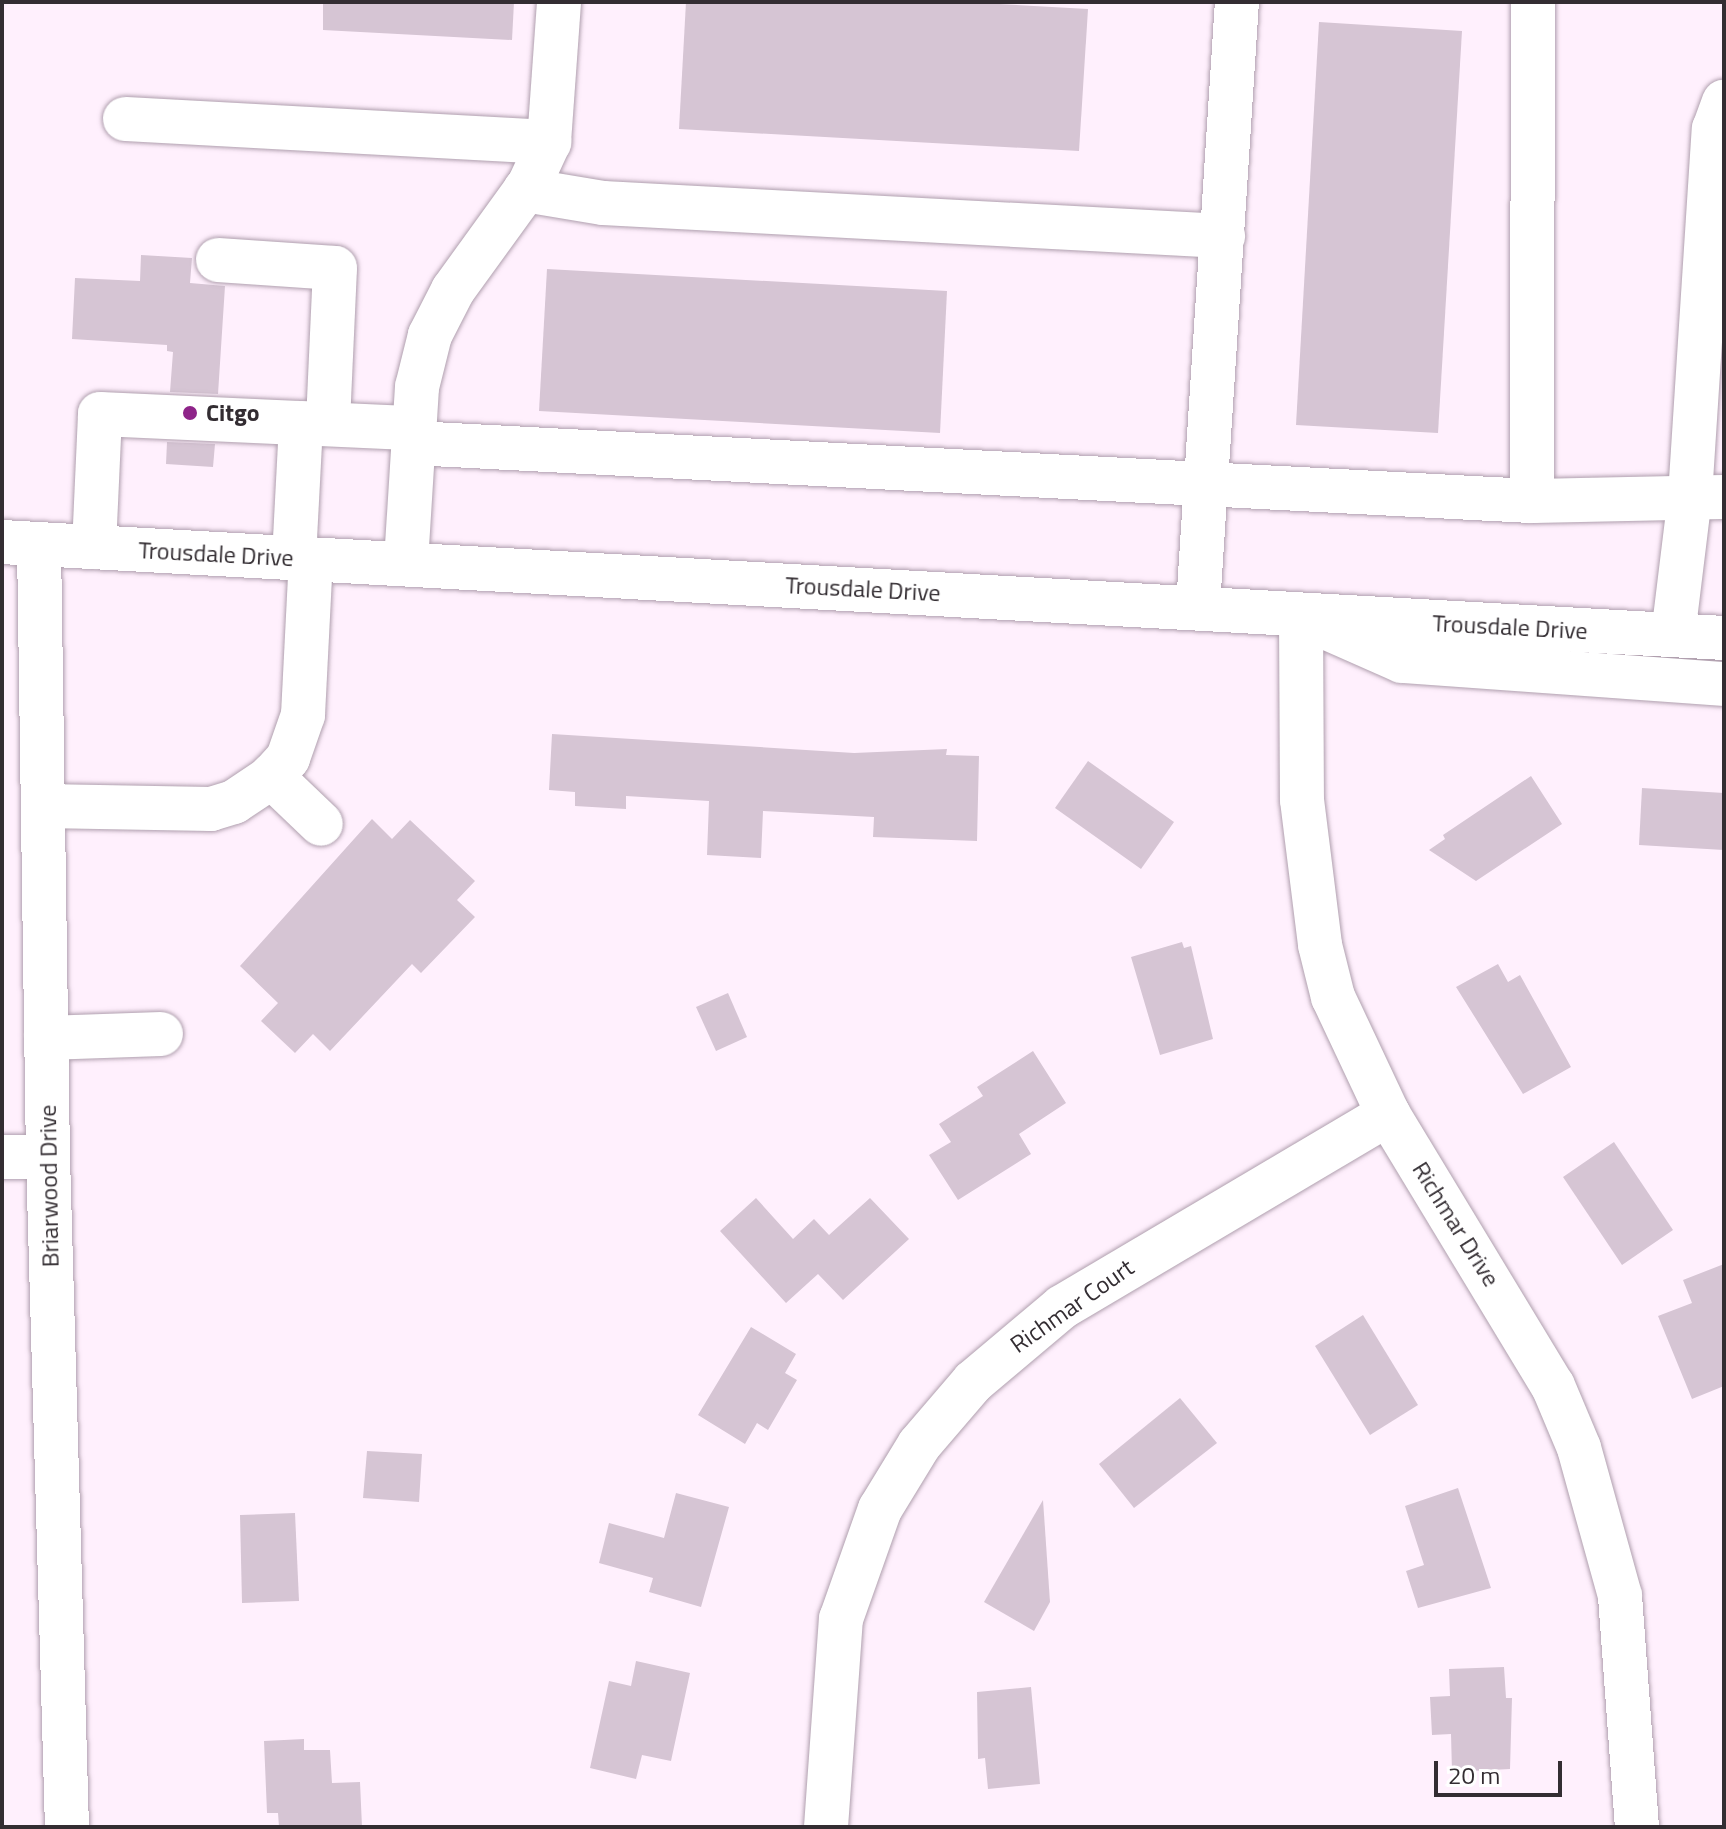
<!DOCTYPE html>
<style>
body{margin:0}
#map{position:relative;width:1726px;height:1829px;overflow:hidden;background:#fff0fd;font-family:"Titillium Web",sans-serif}
div>[style]{position:absolute}
.building>*{inset:0;background:#d6c5d4}
.roads{filter:drop-shadow(0 0 2px #b09fae) drop-shadow(0 0 2px #b09fae)}
.minor>*{height:44px;margin:-22px;padding:0 22px;transform-origin:22px;border-radius:22px;background:#fff}
.dots>*{width:22px;height:22px;translate:-50% -50%;box-sizing:border-box;border:4px solid #fff;border-radius:50%}
span{translate:-50% -50%;white-space:nowrap;text-align:center;line-height:1.15;-webkit-text-stroke:6px #fff;paint-order:stroke}
.poi-label{font-size:24px;color:#332d32;font-weight:700}
.left{translate:0 -50%;text-align:left}
.street-label{font-size:24px;color:#332d32}
.frame{position:absolute;inset:0;border:4px solid #332d32;pointer-events:none}
.scale{position:absolute;left:1434px;top:1761px;width:128px;height:36px;box-sizing:border-box;border:4px solid #332d32;border-top:0;padding-left:10px;font-size:24px;line-height:28px;white-space:nowrap;color:#332d32;-webkit-text-stroke:6px #fff;paint-order:stroke}
</style>
<div id="map">
<div class="building">
<i style="clip-path:polygon(323px 2px,514px 2px,512px 40px,323px 30px)"></i>
<i style="clip-path:polygon(686px 2px,962px 2px,1088px 9px,1079px 151px,679px 129px)"></i>
<i style="clip-path:polygon(1319px 22px,1462px 31px,1438px 433px,1296px 425px)"></i>
<i style="clip-path:polygon(141px 255px,192px 258px,190px 283px,225px 286px,218px 394px,170px 392px,173px 352px,167px 351px,167px 345px,72px 339px,75px 278px,140px 281px)"></i>
<i style="clip-path:polygon(547px 269px,947px 291px,940px 433px,539px 411px)"></i>
<i style="clip-path:polygon(167px 442px,215px 444px,213px 467px,166px 464px)"></i>
<i style="clip-path:polygon(552px 734px,854px 753px,947px 749px,946px 755px,979px 756px,977px 841px,873px 837px,874px 817px,763px 811px,761px 858px,707px 855px,709px 801px,626px 796px,626px 809px,575px 806px,575px 792px,549px 790px)"></i>
<i style="clip-path:polygon(1088px 761px,1174px 822px,1141px 869px,1055px 808px)"></i>
<i style="clip-path:polygon(1531px 776px,1562px 824px,1476px 881px,1429px 850px,1445px 839px,1443px 835px)"></i>
<i style="clip-path:polygon(1642px 788px,1724px 793px,1724px 850px,1639px 845px)"></i>
<i style="clip-path:polygon(372px 819px,392px 839px,410px 820px,475px 881px,457px 900px,475px 917px,421px 973px,412px 964px,330px 1051px,313px 1034px,295px 1053px,261px 1021px,278px 1003px,240px 966px)"></i>
<i style="clip-path:polygon(1182px 942px,1184px 948px,1191px 946px,1213px 1039px,1160px 1055px,1131px 957px)"></i>
<i style="clip-path:polygon(1498px 964px,1508px 982px,1520px 975px,1571px 1067px,1523px 1094px,1456px 987px)"></i>
<i style="clip-path:polygon(728px 993px,747px 1037px,716px 1051px,696px 1007px)"></i>
<i style="clip-path:polygon(1033px 1051px,1066px 1103px,1019px 1134px,1031px 1154px,958px 1200px,929px 1155px,951px 1142px,939px 1124px,983px 1096px,977px 1087px)"></i>
<i style="clip-path:polygon(1614px 1142px,1673px 1230px,1622px 1265px,1563px 1177px)"></i>
<i style="clip-path:polygon(756px 1198px,793px 1239px,814px 1219px,829px 1235px,870px 1198px,909px 1239px,843px 1300px,818px 1274px,786px 1303px,720px 1231px)"></i>
<i style="clip-path:polygon(1724px 1264px,1724px 1386px,1692px 1399px,1658px 1316px,1692px 1303px,1683px 1280px)"></i>
<i style="clip-path:polygon(1363px 1315px,1418px 1405px,1370px 1435px,1315px 1346px)"></i>
<i style="clip-path:polygon(751px 1327px,796px 1354px,785px 1373px,797px 1380px,768px 1430px,757px 1423px,745px 1444px,698px 1415px)"></i>
<i style="clip-path:polygon(1180px 1398px,1217px 1443px,1134px 1508px,1099px 1464px)"></i>
<i style="clip-path:polygon(367px 1451px,422px 1454px,419px 1502px,363px 1498px)"></i>
<i style="clip-path:polygon(1458px 1488px,1491px 1588px,1418px 1608px,1406px 1571px,1424px 1565px,1405px 1506px)"></i>
<i style="clip-path:polygon(676px 1493px,729px 1507px,701px 1607px,649px 1592px,653px 1578px,599px 1563px,609px 1523px,664px 1538px)"></i>
<i style="clip-path:polygon(1043px 1500px,1050px 1602px,1034px 1631px,984px 1602px)"></i>
<i style="clip-path:polygon(295px 1513px,299px 1601px,242px 1603px,240px 1515px)"></i>
<i style="clip-path:polygon(636px 1661px,690px 1673px,671px 1761px,642px 1755px,636px 1779px,590px 1768px,609px 1681px,631px 1686px)"></i>
<i style="clip-path:polygon(1504px 1667px,1506px 1698px,1512px 1698px,1510px 1769px,1452px 1772px,1451px 1734px,1432px 1735px,1430px 1697px,1450px 1696px,1449px 1669px)"></i>
<i style="clip-path:polygon(1031px 1687px,1040px 1784px,988px 1789px,985px 1758px,978px 1759px,977px 1692px)"></i>
<i style="clip-path:polygon(304px 1739px,304px 1750px,330px 1750px,332px 1783px,360px 1782px,362px 1827px,279px 1827px,278px 1813px,267px 1813px,264px 1741px)"></i>
</div>
<div class="roads">
<div class="minor">
<i style="left:125px;top:119px;width:425px;rotate:3.1deg"></i>
<i style="left:549px;top:142px;width:47px;rotate:114.9deg"></i>
<i style="left:529px;top:185px;width:130px;rotate:125.9deg"></i>
<i style="left:453px;top:290px;width:51px;rotate:117.1deg"></i>
<i style="left:430px;top:335px;width:54px;rotate:104deg"></i>
<i style="left:417px;top:387px;width:177px;rotate:93.6deg"></i>
<i style="left:549px;top:142px;width:140px;rotate:-85.9deg"></i>
<i style="left:525px;top:190px;width:79px;rotate:9.5deg"></i>
<i style="left:603px;top:203px;width:621px;rotate:3.05deg"></i>
<i style="left:218px;top:260px;width:117px;rotate:3.9deg"></i>
<i style="left:335px;top:268px;width:156px;rotate:92.6deg"></i>
<i style="left:413px;top:443px;width:1121px;rotate:2.97deg"></i>
<i style="left:1532px;top:501px;width:499px;rotate:-89.9deg"></i>
<i style="left:1532px;top:501px;width:192px;rotate:-1.2deg"></i>
<i style="left:2px;top:542px;width:1725px;rotate:3.19deg"></i>
<i style="left:39px;top:544px;width:613px;rotate:89.16deg"></i>
<i style="left:48px;top:1157px;width:670px;rotate:88.38deg"></i>
<i style="left:94px;top:547px;width:133px;rotate:-87.4deg"></i>
<i style="left:100px;top:414px;width:314px;rotate:2.6deg"></i>
<i style="left:294px;top:558px;width:135px;rotate:-87deg"></i>
<i style="left:1198px;top:606px;width:605px;rotate:-86.31deg"></i>
<i style="left:1301px;top:616px;width:184px;rotate:89.7deg"></i>
<i style="left:1302px;top:800px;width:146px;rotate:82.9deg"></i>
<i style="left:1320px;top:945px;width:54px;rotate:76deg"></i>
<i style="left:1333px;top:997px;width:129px;rotate:64.8deg"></i>
<i style="left:1388px;top:1114px;width:318px;rotate:58.8deg"></i>
<i style="left:1553px;top:1386px;width:67px;rotate:67.2deg"></i>
<i style="left:1579px;top:1448px;width:154px;rotate:74.5deg"></i>
<i style="left:1620px;top:1596px;width:232px;rotate:85.8deg"></i>
<i style="left:1325px;top:627px;width:84px;rotate:23.8deg"></i>
<i style="left:1402px;top:661px;width:323px;rotate:4.1deg"></i>
<i style="left:1673px;top:635px;width:140px;rotate:-83deg"></i>
<i style="left:1690px;top:496px;width:368px;rotate:-86.3deg"></i>
<i style="left:1714px;top:129px;width:29px;rotate:-70deg"></i>
<i style="left:271px;top:776px;width:69px;rotate:43.8deg"></i>
<i style="left:43px;top:806px;width:168px;rotate:1deg"></i>
<i style="left:211px;top:809px;width:24px;rotate:-17deg"></i>
<i style="left:234px;top:802px;width:43px;rotate:-33.7deg"></i>
<i style="left:270px;top:778px;width:27px;rotate:-48deg"></i>
<i style="left:288px;top:758px;width:46px;rotate:-70.8deg"></i>
<i style="left:303px;top:715px;width:156px;rotate:-87.1deg"></i>
<i style="left:46px;top:1038px;width:115px;rotate:-2deg"></i>
<i style="left:2px;top:1157px;width:46px"></i>
<i style="left:826px;top:1827px;width:209px;rotate:-85.9deg"></i>
<i style="left:841px;top:1619px;width:117px;rotate:-70.5deg"></i>
<i style="left:880px;top:1509px;width:75px;rotate:-58.6deg"></i>
<i style="left:919px;top:1445px;width:83px;rotate:-49.4deg"></i>
<i style="left:973px;top:1382px;width:116px;rotate:-40.1deg"></i>
<i style="left:1062px;top:1307px;width:379px;rotate:-30.6deg"></i>
</div>
</div>
<div class="dots">
<i style="left:190px;top:413px;background:#8e2489"></i>
</div>
<div class="poi-label">
<span class="left" style="left:206px;top:413px">Citgo</span>
</div>
<div class="street-label">
<span style="left:216px;top:554px;rotate:3deg">Trousdale Drive</span>
<span style="left:863px;top:589px;rotate:3deg">Trousdale Drive</span>
<span style="left:1510px;top:627px;rotate:3deg">Trousdale Drive</span>
<span style="left:49px;top:1186px;rotate:-91deg">Briarwood Drive</span>
<span style="left:1456px;top:1224px;rotate:58deg">Richmar Drive</span>
<span style="left:1072px;top:1306px;rotate:-35deg">Richmar Court</span>
</div>
<div class="frame"></div>
<div class="scale">20 m</div>
</div>
